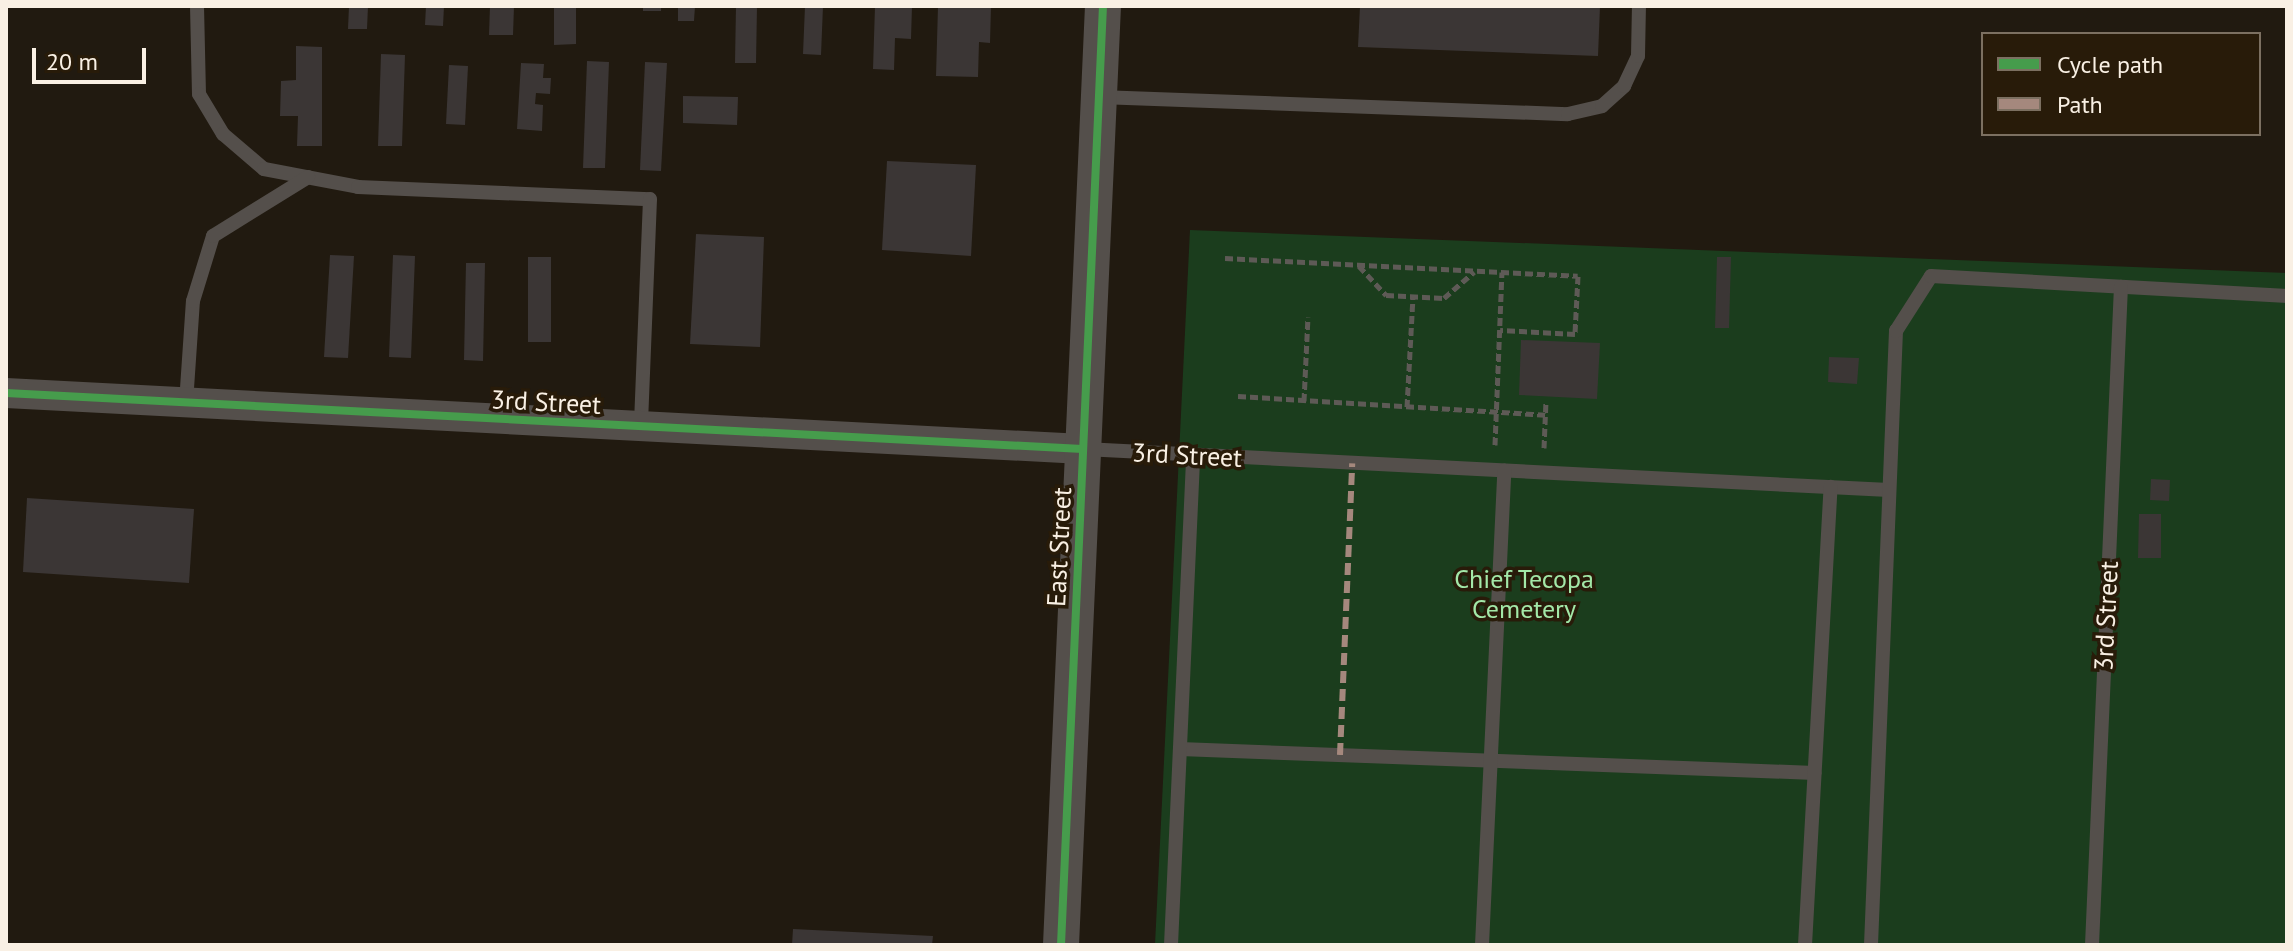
<!DOCTYPE html>
<style>
body{margin:0}
#map{position:relative;width:2293px;height:951px;overflow:hidden;background:#211a10;font-family:"PT Sans",sans-serif}
div>[style]{position:absolute}
.green>*{inset:0;background:#1b3d1d}
.building>*{inset:0;background:#3b3635}
.path>*{height:5px;margin-top:-2.5px;transform-origin:0;background:repeating-linear-gradient(90deg,#5e5a56 0 8px,transparent 0 12px)}
.service>*{height:14px;margin:-7px;padding:0 7px;transform-origin:7px;border-radius:7px;background:#544f4b}
.minor>*{height:30px;margin:-15px;padding:0 15px;transform-origin:15px;border-radius:15px;background:#544f4b}
.tertiary>*{height:36px;margin:-18px;padding:0 18px;transform-origin:18px;border-radius:18px;background:#544f4b}
.quiet>*{height:6px;margin-top:-3px;transform-origin:0;background:repeating-linear-gradient(90deg,#a5887d 0 12px,transparent 0 18px)}
.cycleway>*{height:8px;margin:-4px;padding:0 4px;transform-origin:4px;border-radius:4px;background:#469c4c}
span{translate:-50% -50%;white-space:nowrap;text-align:center;line-height:1.15;-webkit-text-stroke:7px #281b09;paint-order:stroke}
.street-label{font-size:26px;color:#f9f0e4}
.park-label{font-size:26px;color:#a3e8a8}
.frame{position:absolute;inset:0;border:8px solid #f9f0e4;pointer-events:none}
.legend{position:absolute;left:1981px;top:32px;width:280px;height:104px;box-sizing:border-box;background:#281b09;border:2px solid #7c7061;margin:0;padding:10px 14px;list-style:none;font-size:24px;color:#f9f0e4}
.legend li{display:flex;align-items:center;gap:16px;height:40px}
.legend b{width:40px;border:2px solid #7c7061}
.scale{position:absolute;left:32px;top:48px;width:114px;height:36px;box-sizing:border-box;border:4px solid #f9f0e4;border-top:0;padding-left:10px;font-size:24px;line-height:28px;white-space:nowrap;color:#f9f0e4;-webkit-text-stroke:6px #281b09;paint-order:stroke}
</style>
<div id="map">
<div class="green">
<i style="clip-path:polygon(1190px 230px,2287px 273px,2287px 945px,1155px 945px)"></i>
</div>
<div class="building">
<i style="clip-path:polygon(349px 6px,368px 6px,367px 29px,348px 29px)"></i>
<i style="clip-path:polygon(426px 6px,444px 6px,443px 26px,425px 25px)"></i>
<i style="clip-path:polygon(490px 6px,514px 6px,513px 35px,489px 35px)"></i>
<i style="clip-path:polygon(554px 6px,576px 6px,576px 44px,554px 45px)"></i>
<i style="clip-path:polygon(643px 6px,661px 6px,661px 11px,643px 11px)"></i>
<i style="clip-path:polygon(678px 6px,695px 6px,694px 21px,678px 21px)"></i>
<i style="clip-path:polygon(736px 6px,757px 6px,756px 63px,735px 63px)"></i>
<i style="clip-path:polygon(805px 6px,823px 6px,821px 55px,803px 54px)"></i>
<i style="clip-path:polygon(875px 6px,912px 6px,911px 39px,895px 38px,894px 70px,873px 69px)"></i>
<i style="clip-path:polygon(938px 6px,991px 6px,990px 43px,979px 42px,978px 77px,936px 76px)"></i>
<i style="clip-path:polygon(1360px 6px,1600px 6px,1598px 56px,1358px 47px)"></i>
<i style="clip-path:polygon(296px 46px,322px 47px,322px 146px,297px 146px,298px 116px,280px 116px,281px 81px,296px 80px)"></i>
<i style="clip-path:polygon(381px 54px,405px 55px,402px 146px,378px 146px)"></i>
<i style="clip-path:polygon(587px 61px,609px 62px,605px 168px,583px 168px)"></i>
<i style="clip-path:polygon(645px 62px,667px 63px,661px 171px,640px 170px)"></i>
<i style="clip-path:polygon(521px 63px,544px 64px,543px 78px,551px 78px,550px 94px,536px 93px,535px 104px,543px 105px,542px 131px,517px 129px)"></i>
<i style="clip-path:polygon(449px 65px,468px 66px,465px 125px,446px 124px)"></i>
<i style="clip-path:polygon(683px 96px,738px 97px,737px 125px,683px 123px)"></i>
<i style="clip-path:polygon(887px 161px,976px 165px,971px 256px,882px 250px)"></i>
<i style="clip-path:polygon(696px 234px,764px 237px,760px 347px,690px 344px)"></i>
<i style="clip-path:polygon(330px 255px,354px 256px,348px 358px,324px 357px)"></i>
<i style="clip-path:polygon(393px 255px,415px 256px,411px 358px,389px 357px)"></i>
<i style="clip-path:polygon(528px 257px,551px 257px,551px 342px,528px 342px)"></i>
<i style="clip-path:polygon(1717px 257px,1731px 257px,1729px 328px,1715px 328px)"></i>
<i style="clip-path:polygon(466px 263px,485px 263px,483px 361px,464px 360px)"></i>
<i style="clip-path:polygon(1521px 340px,1600px 343px,1597px 399px,1519px 395px)"></i>
<i style="clip-path:polygon(1829px 357px,1859px 358px,1857px 384px,1828px 382px)"></i>
<i style="clip-path:polygon(2151px 479px,2170px 480px,2169px 501px,2150px 500px)"></i>
<i style="clip-path:polygon(27px 498px,194px 509px,189px 583px,23px 572px)"></i>
<i style="clip-path:polygon(2139px 514px,2161px 514px,2161px 558px,2138px 558px)"></i>
<i style="clip-path:polygon(793px 929px,933px 936px,932px 945px,792px 945px)"></i>
</div>
<div class="path">
<i style="left:1225px;top:258px;width:353px;rotate:2.9deg"></i>
<i style="left:1578px;top:276px;width:58px;rotate:93deg"></i>
<i style="left:1575px;top:334px;width:75px;rotate:-176.9deg"></i>
<i style="left:1359px;top:266px;width:40px;rotate:47deg"></i>
<i style="left:1386px;top:295px;width:58px;rotate:3deg"></i>
<i style="left:1444px;top:298px;width:40px;rotate:-41deg"></i>
<i style="left:1238px;top:396px;width:308px;rotate:3.5deg"></i>
<i style="left:1304px;top:401px;width:84px;rotate:-87.3deg"></i>
<i style="left:1407px;top:407px;width:110px;rotate:-86.9deg"></i>
<i style="left:1495px;top:445px;width:173px;rotate:-87.7deg"></i>
<i style="left:1544px;top:448px;width:47px;rotate:-87.6deg"></i>
</div>
<div class="service">
<i style="left:197px;top:6px;width:88px;rotate:88.7deg"></i>
<i style="left:199px;top:94px;width:47px;rotate:59deg"></i>
<i style="left:223px;top:134px;width:54px;rotate:40.5deg"></i>
<i style="left:264px;top:169px;width:96px;rotate:10.8deg"></i>
<i style="left:358px;top:187px;width:292px;rotate:2.4deg"></i>
<i style="left:650px;top:199px;width:228px;rotate:92.3deg"></i>
<i style="left:1099px;top:97px;width:469px;rotate:2.1deg"></i>
<i style="left:1568px;top:114px;width:35px;rotate:-13deg"></i>
<i style="left:1602px;top:106px;width:30px;rotate:-42deg"></i>
<i style="left:1624px;top:86px;width:33px;rotate:-65deg"></i>
<i style="left:1638px;top:56px;width:50px;rotate:-88.9deg"></i>
<i style="left:186px;top:403px;width:102px;rotate:-86.1deg"></i>
<i style="left:193px;top:301px;width:68px;rotate:-72.9deg"></i>
<i style="left:213px;top:236px;width:112px;rotate:-31.8deg"></i>
<i style="left:1084px;top:449px;width:806px;rotate:2.92deg"></i>
<i style="left:1180px;top:749px;width:635px;rotate:2.16deg"></i>
<i style="left:1171px;top:945px;width:490px;rotate:-87.4deg"></i>
<i style="left:1482px;top:945px;width:475px;rotate:-87.3deg"></i>
<i style="left:1805px;top:945px;width:459px;rotate:-86.8deg"></i>
<i style="left:1871px;top:945px;width:615px;rotate:-87.67deg"></i>
<i style="left:1896px;top:331px;width:65px;rotate:-57.5deg"></i>
<i style="left:1931px;top:276px;width:357px;rotate:3.2deg"></i>
<i style="left:2092px;top:945px;width:659px;rotate:-87.48deg"></i>
</div>
<div class="minor">
<i style="left:6px;top:393px;width:1078px;rotate:2.98deg"></i>
</div>
<div class="tertiary">
<i style="left:1061px;top:945px;width:940px;rotate:-87.44deg"></i>
</div>
<div class="quiet">
<i style="left:1340px;top:755px;width:292px;rotate:-87.6deg"></i>
</div>
<div class="cycleway">
<i style="left:6px;top:393px;width:1078px;rotate:2.98deg"></i>
<i style="left:1061px;top:945px;width:940px;rotate:-87.44deg"></i>
</div>
<div class="street-label">
<span style="left:546px;top:402px;rotate:3deg">3rd Street</span>
<span style="left:1187px;top:455px;rotate:3deg">3rd Street</span>
<span style="left:1059px;top:547px;rotate:-87deg">East Street</span>
<span style="left:2106px;top:616px;rotate:-87deg">3rd Street</span>
</div>
<div class="park-label">
<span style="left:1524px;top:594px">Chief Tecopa<br>Cemetery</span>
</div>
<div class="frame"></div>
<ul class="legend">
<li><b style="height:10px;background:#469c4c"></b>Cycle path</li>
<li><b style="height:10px;background:#a5887d"></b>Path</li>
</ul>
<div class="scale">20 m</div>
</div>
